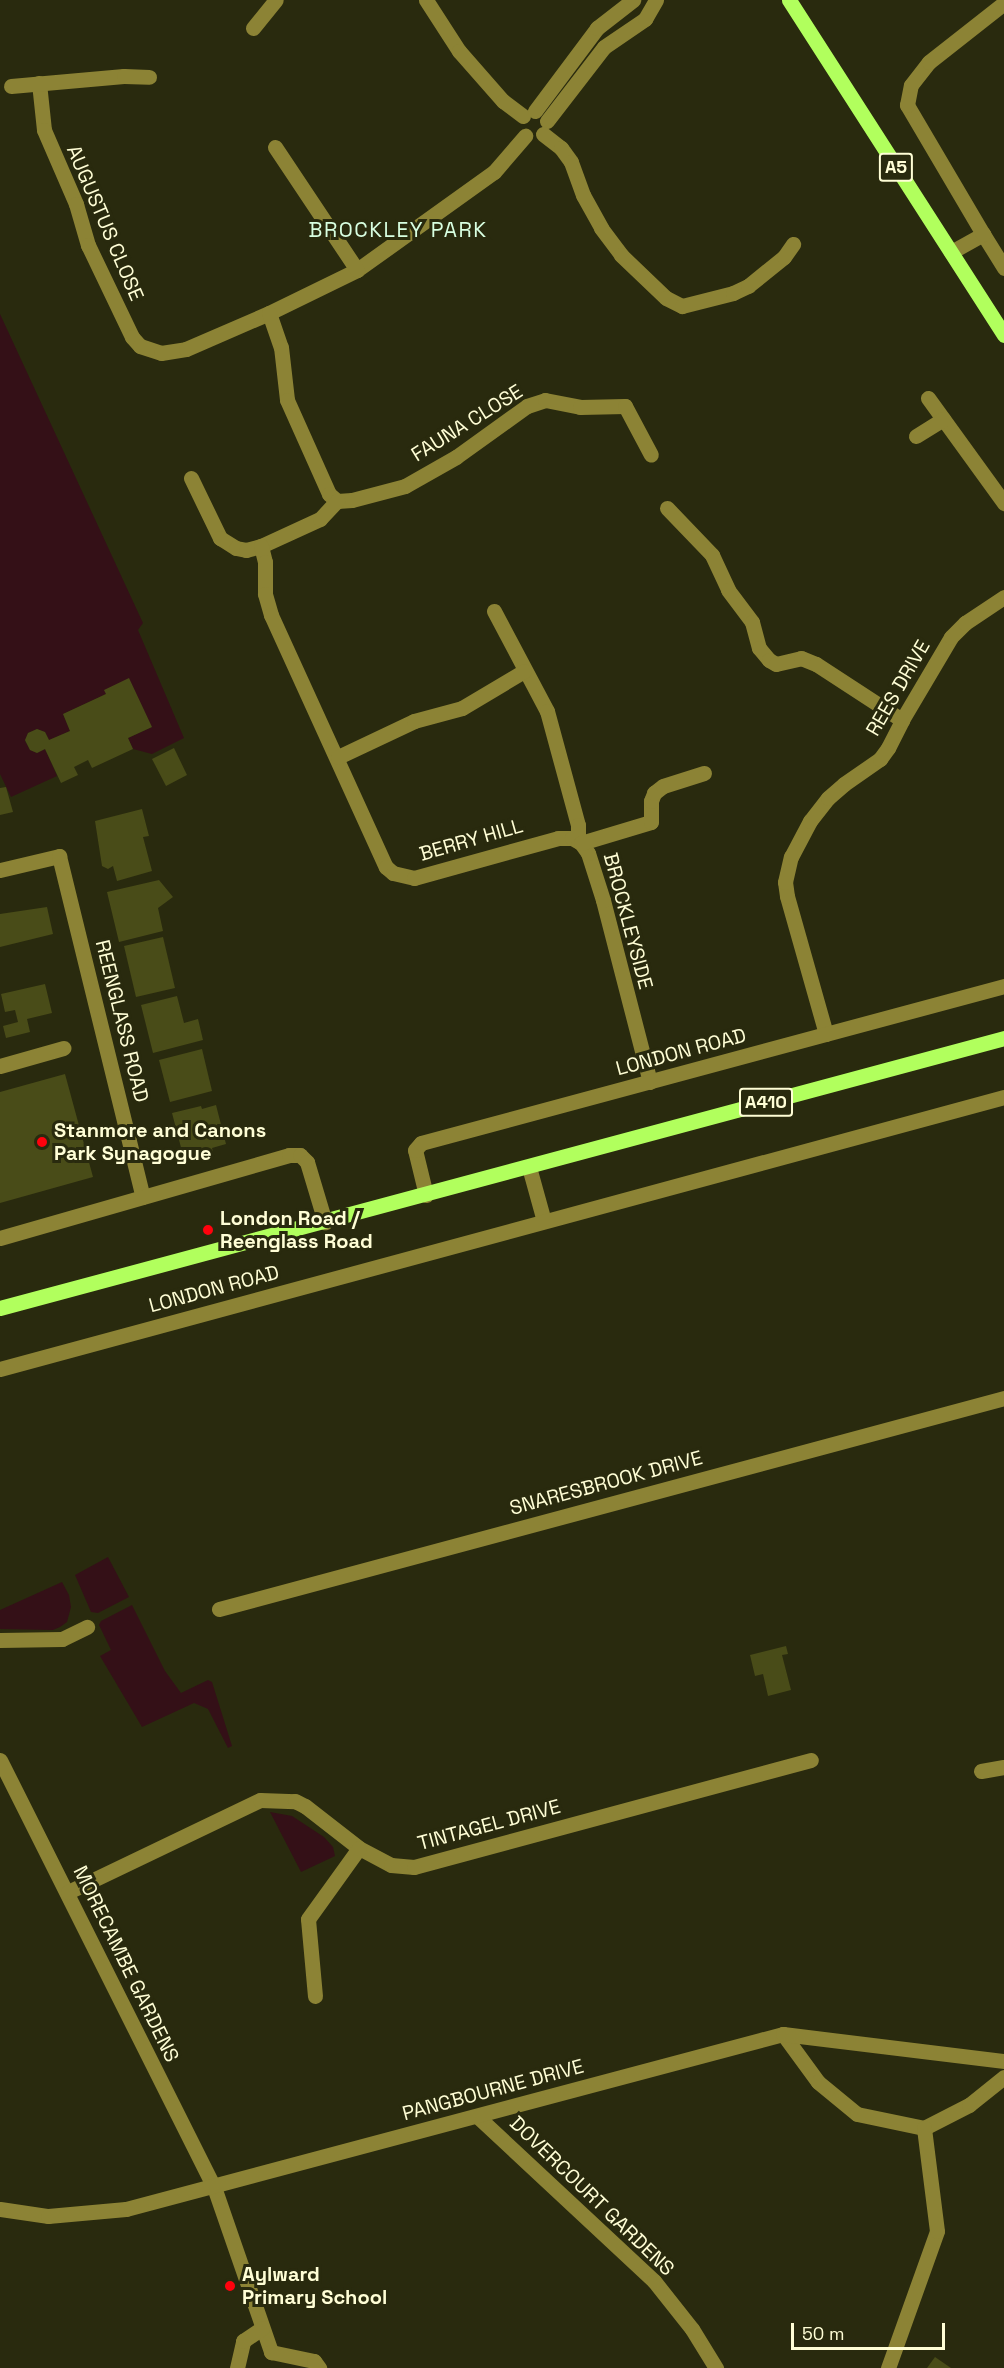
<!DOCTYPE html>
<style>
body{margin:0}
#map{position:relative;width:1004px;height:2368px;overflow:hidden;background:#292a0e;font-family:"Space Grotesk",sans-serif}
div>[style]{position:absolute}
.green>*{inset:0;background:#341017}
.building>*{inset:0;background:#494c18}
.minor>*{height:15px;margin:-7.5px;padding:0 7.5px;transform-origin:7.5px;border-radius:7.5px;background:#8c8335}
.major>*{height:15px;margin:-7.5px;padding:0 7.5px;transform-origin:7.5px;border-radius:7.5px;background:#b1ff5d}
.dots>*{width:16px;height:16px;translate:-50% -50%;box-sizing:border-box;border:3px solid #292a0e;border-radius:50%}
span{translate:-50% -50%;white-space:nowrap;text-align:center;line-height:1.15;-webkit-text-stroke:6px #292a0e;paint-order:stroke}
.shield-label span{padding:2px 4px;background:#292a0e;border:2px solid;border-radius:4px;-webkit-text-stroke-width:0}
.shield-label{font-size:18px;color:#fffed6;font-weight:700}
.street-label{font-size:20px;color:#fffed6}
.poi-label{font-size:20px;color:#fffed6;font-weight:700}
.left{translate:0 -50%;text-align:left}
.neighbourhood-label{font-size:21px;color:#d8ffe1;letter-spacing:1.5px}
.scale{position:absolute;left:791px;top:2323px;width:154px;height:27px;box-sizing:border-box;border:3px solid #fffed6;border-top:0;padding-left:8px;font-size:18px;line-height:21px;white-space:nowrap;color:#fffed6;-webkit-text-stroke:4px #292a0e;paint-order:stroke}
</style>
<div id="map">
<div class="green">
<i style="clip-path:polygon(0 314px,143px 623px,138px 630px,184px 738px,152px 754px,133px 749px,128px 738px,152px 727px,106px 694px,63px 714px,70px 731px,49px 740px,45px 732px,37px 729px,28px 733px,25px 741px,30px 750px,37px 753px,45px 749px,57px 776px,11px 797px,0 774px)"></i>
<i style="clip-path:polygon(108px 1557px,129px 1597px,98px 1613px,91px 1612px,75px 1575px)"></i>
<i style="clip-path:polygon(62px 1582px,69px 1595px,71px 1607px,67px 1622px,60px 1627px,53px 1630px,0 1629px,0 1610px)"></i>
<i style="clip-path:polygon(132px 1605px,165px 1671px,181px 1693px,208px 1680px,212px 1682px,232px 1746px,228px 1748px,208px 1709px,194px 1703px,142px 1727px,100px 1656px,111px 1650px,99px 1625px,101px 1621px)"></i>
<i style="clip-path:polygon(270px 1812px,292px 1816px,324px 1837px,333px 1847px,335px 1856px,301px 1872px)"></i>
</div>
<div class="building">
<i style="clip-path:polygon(129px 678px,152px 727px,128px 738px,133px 749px,92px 768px,88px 760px,74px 767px,78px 775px,61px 783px,45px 749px,37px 753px,30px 750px,25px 740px,28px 733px,37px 729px,45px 732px,49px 740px,70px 731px,63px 714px,106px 694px,104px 690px)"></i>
<i style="clip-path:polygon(174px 748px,187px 775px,166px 786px,152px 759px)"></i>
<i style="clip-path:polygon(6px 787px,13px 812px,0 815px,0 788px)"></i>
<i style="clip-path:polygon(142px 809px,149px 836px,143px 837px,152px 871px,117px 881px,113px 866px,108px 869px,102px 866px,95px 821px)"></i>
<i style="clip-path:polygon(159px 880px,173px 897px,158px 908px,163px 931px,119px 942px,107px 892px)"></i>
<i style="clip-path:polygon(47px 907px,53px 934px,0 947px,0 914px)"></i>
<i style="clip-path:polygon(163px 937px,175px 988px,136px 997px,124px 946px)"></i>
<i style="clip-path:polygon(45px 984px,52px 1013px,27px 1019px,30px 1032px,6px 1038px,3px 1026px,18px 1022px,15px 1010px,5px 1012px,1px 994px)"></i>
<i style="clip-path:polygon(177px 996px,184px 1023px,198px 1019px,203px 1040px,153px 1053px,141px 1005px)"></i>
<i style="clip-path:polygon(202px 1049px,212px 1091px,170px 1102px,159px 1060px)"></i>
<i style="clip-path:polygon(65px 1074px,93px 1177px,0 1203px,0 1092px)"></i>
<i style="clip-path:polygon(216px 1105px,226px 1144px,212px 1148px,213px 1152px,184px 1159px,172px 1113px,201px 1106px,202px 1109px)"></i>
<i style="clip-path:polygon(786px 1646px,788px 1654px,782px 1655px,791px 1690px,768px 1696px,763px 1674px,755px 1676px,750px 1655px)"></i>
<i style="clip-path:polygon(935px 2357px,951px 2368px,927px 2368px)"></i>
</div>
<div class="minor">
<i style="left:426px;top:0;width:61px;rotate:57.1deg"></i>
<i style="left:459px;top:51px;width:67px;rotate:48.7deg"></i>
<i style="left:503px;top:101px;width:25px;rotate:37deg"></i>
<i style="left:253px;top:28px;width:36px;rotate:-51deg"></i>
<i style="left:39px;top:83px;width:47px;rotate:83.9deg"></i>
<i style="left:44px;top:130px;width:81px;rotate:66.6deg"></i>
<i style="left:76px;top:204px;width:43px;rotate:73.7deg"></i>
<i style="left:88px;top:245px;width:102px;rotate:64.4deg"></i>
<i style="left:132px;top:337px;width:12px;rotate:48deg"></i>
<i style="left:140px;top:346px;width:22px;rotate:18deg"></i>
<i style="left:161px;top:353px;width:25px;rotate:-9deg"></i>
<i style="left:186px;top:349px;width:90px;rotate:-23.4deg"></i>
<i style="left:269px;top:313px;width:98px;rotate:-26deg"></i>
<i style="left:357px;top:270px;width:168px;rotate:-35.6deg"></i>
<i style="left:494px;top:172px;width:48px;rotate:-49.3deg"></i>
<i style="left:11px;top:86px;width:113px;rotate:-5.1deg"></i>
<i style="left:124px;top:76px;width:25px;rotate:2deg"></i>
<i style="left:535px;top:111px;width:104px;rotate:-53.2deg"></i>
<i style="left:597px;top:28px;width:46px;rotate:-37.9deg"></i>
<i style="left:547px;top:121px;width:93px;rotate:-52.4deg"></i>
<i style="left:604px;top:47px;width:50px;rotate:-34.3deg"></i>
<i style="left:645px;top:19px;width:22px;rotate:-60deg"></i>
<i style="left:543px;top:134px;width:23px;rotate:38deg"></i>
<i style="left:561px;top:148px;width:17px;rotate:54deg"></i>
<i style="left:571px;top:162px;width:35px;rotate:70deg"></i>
<i style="left:583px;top:195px;width:38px;rotate:61deg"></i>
<i style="left:601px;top:228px;width:34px;rotate:53deg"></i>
<i style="left:621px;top:255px;width:62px;rotate:43.7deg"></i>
<i style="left:666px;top:298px;width:18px;rotate:27deg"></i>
<i style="left:682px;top:306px;width:53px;rotate:-14.3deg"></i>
<i style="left:733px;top:293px;width:17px;rotate:-25deg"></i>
<i style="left:748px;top:286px;width:46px;rotate:-38.9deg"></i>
<i style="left:784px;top:257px;width:16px;rotate:-55deg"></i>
<i style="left:275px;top:147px;width:148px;rotate:56.3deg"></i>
<i style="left:983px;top:234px;width:40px;rotate:58deg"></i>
<i style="left:951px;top:252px;width:37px;rotate:-29deg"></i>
<i style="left:983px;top:234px;width:150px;rotate:-120.5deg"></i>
<i style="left:907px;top:105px;width:20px;rotate:-79deg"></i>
<i style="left:911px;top:85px;width:29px;rotate:-52deg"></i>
<i style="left:929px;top:62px;width:95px;rotate:-38.2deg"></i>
<i style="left:269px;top:313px;width:36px;rotate:71deg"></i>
<i style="left:281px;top:347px;width:53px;rotate:83.5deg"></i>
<i style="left:287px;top:400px;width:103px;rotate:65.9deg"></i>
<i style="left:329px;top:494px;width:11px;rotate:41deg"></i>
<i style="left:337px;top:501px;width:15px;rotate:-4deg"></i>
<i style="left:352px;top:500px;width:55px;rotate:-14.8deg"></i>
<i style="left:405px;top:486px;width:59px;rotate:-29.6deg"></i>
<i style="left:456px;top:457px;width:87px;rotate:-35.7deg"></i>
<i style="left:527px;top:406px;width:19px;rotate:-18deg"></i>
<i style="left:545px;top:400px;width:36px;rotate:11deg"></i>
<i style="left:580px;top:407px;width:45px;rotate:-1.3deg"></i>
<i style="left:625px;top:406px;width:55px;rotate:62deg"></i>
<i style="left:928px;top:398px;width:130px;rotate:54.1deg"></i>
<i style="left:916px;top:436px;width:32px;rotate:-32deg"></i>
<i style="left:191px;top:478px;width:67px;rotate:64.2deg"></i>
<i style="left:220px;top:538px;width:19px;rotate:32deg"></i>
<i style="left:236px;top:548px;width:10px;rotate:11deg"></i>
<i style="left:246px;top:550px;width:16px;rotate:-15deg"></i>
<i style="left:261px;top:546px;width:65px;rotate:-24.6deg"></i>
<i style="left:320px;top:519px;width:25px;rotate:-47deg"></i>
<i style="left:667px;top:508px;width:65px;rotate:46.2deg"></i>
<i style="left:712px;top:555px;width:38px;rotate:65deg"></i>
<i style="left:728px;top:590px;width:40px;rotate:53deg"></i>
<i style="left:752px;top:622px;width:27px;rotate:75deg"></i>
<i style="left:759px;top:648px;width:16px;rotate:50deg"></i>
<i style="left:769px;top:660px;width:8px;rotate:30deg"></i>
<i style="left:776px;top:664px;width:26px;rotate:-13deg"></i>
<i style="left:801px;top:658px;width:16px;rotate:22deg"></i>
<i style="left:816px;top:664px;width:103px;rotate:33.1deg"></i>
<i style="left:261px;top:546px;width:16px;rotate:76deg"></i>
<i style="left:265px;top:562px;width:32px;rotate:90deg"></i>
<i style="left:265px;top:594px;width:22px;rotate:74deg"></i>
<i style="left:271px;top:615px;width:277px;rotate:65.5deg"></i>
<i style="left:386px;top:867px;width:9px;rotate:41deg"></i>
<i style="left:393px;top:873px;width:22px;rotate:13deg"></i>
<i style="left:414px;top:878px;width:149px;rotate:-15.5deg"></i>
<i style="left:558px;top:838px;width:14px"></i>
<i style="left:572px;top:838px;width:10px;rotate:29deg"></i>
<i style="left:494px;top:611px;width:113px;rotate:62.1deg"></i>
<i style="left:547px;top:711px;width:118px;rotate:74.8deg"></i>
<i style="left:578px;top:825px;width:16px;rotate:90deg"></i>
<i style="left:338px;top:757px;width:84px;rotate:-25.3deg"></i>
<i style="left:414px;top:721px;width:50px;rotate:-15.2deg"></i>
<i style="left:462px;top:708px;width:72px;rotate:-30.8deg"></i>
<i style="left:0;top:870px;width:61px;rotate:-13.3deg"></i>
<i style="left:59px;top:856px;width:351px;rotate:76.2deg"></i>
<i style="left:826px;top:1034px;width:143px;rotate:-105.8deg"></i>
<i style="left:787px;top:896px;width:14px;rotate:-98deg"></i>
<i style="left:785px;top:882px;width:26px;rotate:-77deg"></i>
<i style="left:791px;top:857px;width:41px;rotate:-62.2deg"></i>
<i style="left:810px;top:821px;width:29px;rotate:-52deg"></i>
<i style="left:828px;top:798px;width:21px;rotate:-41deg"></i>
<i style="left:844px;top:784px;width:44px;rotate:-34.8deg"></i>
<i style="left:880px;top:759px;width:14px;rotate:-54deg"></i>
<i style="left:888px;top:748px;width:31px;rotate:-63deg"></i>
<i style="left:902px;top:720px;width:96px;rotate:-59.4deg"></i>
<i style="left:951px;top:637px;width:20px;rotate:-45deg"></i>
<i style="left:965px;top:623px;width:47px;rotate:-33.7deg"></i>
<i style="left:0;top:1066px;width:66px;rotate:-15.9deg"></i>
<i style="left:650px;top:1082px;width:188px;rotate:-104.5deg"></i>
<i style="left:603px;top:900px;width:49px;rotate:-107.7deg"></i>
<i style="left:588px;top:853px;width:12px;rotate:-125deg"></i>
<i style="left:581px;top:843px;width:73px;rotate:-16.7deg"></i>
<i style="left:651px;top:822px;width:21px;rotate:-90deg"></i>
<i style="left:651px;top:801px;width:9px;rotate:-69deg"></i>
<i style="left:654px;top:793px;width:11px;rotate:-38deg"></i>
<i style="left:663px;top:786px;width:43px;rotate:-17.6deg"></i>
<i style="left:529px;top:1167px;width:56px;rotate:74.5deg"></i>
<i style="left:426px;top:1195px;width:46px;rotate:-103.7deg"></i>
<i style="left:415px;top:1150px;width:9px;rotate:-49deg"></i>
<i style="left:421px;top:1143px;width:604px;rotate:-15.07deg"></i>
<i style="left:0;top:1238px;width:301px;rotate:-16deg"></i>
<i style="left:289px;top:1155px;width:11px"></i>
<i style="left:300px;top:1155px;width:10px;rotate:45deg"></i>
<i style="left:307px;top:1162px;width:63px;rotate:73.3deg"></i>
<i style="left:0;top:1369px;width:1040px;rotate:-15.16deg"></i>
<i style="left:219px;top:1609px;width:813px;rotate:-15.04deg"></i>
<i style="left:0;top:1640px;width:62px;rotate:-0.9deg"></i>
<i style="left:62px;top:1639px;width:28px;rotate:-26deg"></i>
<i style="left:0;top:1760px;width:478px;rotate:63.4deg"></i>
<i style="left:214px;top:2187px;width:175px;rotate:70.9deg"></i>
<i style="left:271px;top:2352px;width:44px;rotate:11.8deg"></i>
<i style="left:314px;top:2361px;width:9px;rotate:54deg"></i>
<i style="left:981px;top:1771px;width:23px;rotate:-10deg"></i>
<i style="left:68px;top:1892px;width:213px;rotate:-25.6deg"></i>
<i style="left:260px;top:1800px;width:35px;rotate:2deg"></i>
<i style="left:295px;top:1801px;width:11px;rotate:27deg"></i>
<i style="left:305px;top:1806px;width:68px;rotate:37.9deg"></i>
<i style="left:359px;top:1848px;width:36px;rotate:28deg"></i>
<i style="left:391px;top:1865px;width:23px;rotate:5deg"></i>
<i style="left:414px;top:1867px;width:411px;rotate:-15.1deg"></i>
<i style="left:315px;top:1996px;width:77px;rotate:-95.2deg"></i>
<i style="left:308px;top:1919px;width:87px;rotate:-54.3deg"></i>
<i style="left:783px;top:2034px;width:59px;rotate:53.9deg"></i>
<i style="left:818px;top:2082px;width:50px;rotate:39.4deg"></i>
<i style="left:857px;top:2114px;width:68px;rotate:11.8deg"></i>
<i style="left:924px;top:2128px;width:51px;rotate:-27.1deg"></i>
<i style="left:969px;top:2105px;width:45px;rotate:-38.7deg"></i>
<i style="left:477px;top:2116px;width:242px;rotate:43deg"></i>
<i style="left:654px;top:2281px;width:61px;rotate:51.6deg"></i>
<i style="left:692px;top:2329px;width:46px;rotate:58.4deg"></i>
<i style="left:0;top:2209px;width:49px;rotate:8.3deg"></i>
<i style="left:48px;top:2216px;width:78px;rotate:-5.1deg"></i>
<i style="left:126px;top:2209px;width:680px;rotate:-14.92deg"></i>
<i style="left:783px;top:2034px;width:223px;rotate:7deg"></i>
<i style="left:237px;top:2368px;width:28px;rotate:-77deg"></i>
<i style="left:243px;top:2341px;width:23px;rotate:-34deg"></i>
<i style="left:888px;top:2368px;width:145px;rotate:-70.3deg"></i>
<i style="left:937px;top:2231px;width:104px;rotate:-97.2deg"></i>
</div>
<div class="major">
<i style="left:789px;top:0;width:398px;rotate:57.3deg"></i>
<i style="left:0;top:1308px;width:1040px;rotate:-15.05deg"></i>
</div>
<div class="dots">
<i style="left:42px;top:1142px;background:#ff020d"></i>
<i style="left:208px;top:1230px;background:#ff020d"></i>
<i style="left:230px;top:2286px;background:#ff020d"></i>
</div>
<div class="shield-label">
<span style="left:896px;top:167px">A5</span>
<span style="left:766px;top:1102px">A410</span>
</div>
<div class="street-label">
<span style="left:105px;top:223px;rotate:67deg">AUGUSTUS CLOSE</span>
<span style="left:467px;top:423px;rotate:-32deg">FAUNA CLOSE</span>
<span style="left:898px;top:688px;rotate:-60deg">REES DRIVE</span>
<span style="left:471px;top:840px;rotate:-16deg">BERRY HILL</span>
<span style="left:628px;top:921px;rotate:75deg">BROCKLEYSIDE</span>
<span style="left:122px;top:1021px;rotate:76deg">REENGLASS ROAD</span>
<span style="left:681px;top:1052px;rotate:-15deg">LONDON ROAD</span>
<span style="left:214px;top:1289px;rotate:-15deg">LONDON ROAD</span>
<span style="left:606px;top:1483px;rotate:-15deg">SNARESBROOK DRIVE</span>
<span style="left:489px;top:1825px;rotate:-15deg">TINTAGEL DRIVE</span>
<span style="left:126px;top:1964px;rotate:64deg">MORECAMBE GARDENS</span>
<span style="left:493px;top:2090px;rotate:-15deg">PANGBOURNE DRIVE</span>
<span style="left:592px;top:2196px;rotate:44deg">DOVERCOURT GARDENS</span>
</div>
<div class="poi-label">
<span class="left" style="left:54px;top:1142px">Stanmore and Canons<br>Park Synagogue</span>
<span class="left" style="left:220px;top:1230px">London Road /<br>Reenglass Road</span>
<span class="left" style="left:242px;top:2286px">Aylward<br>Primary School</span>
</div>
<div class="neighbourhood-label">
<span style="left:398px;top:230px">BROCKLEY PARK</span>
</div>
<div class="scale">50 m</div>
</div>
